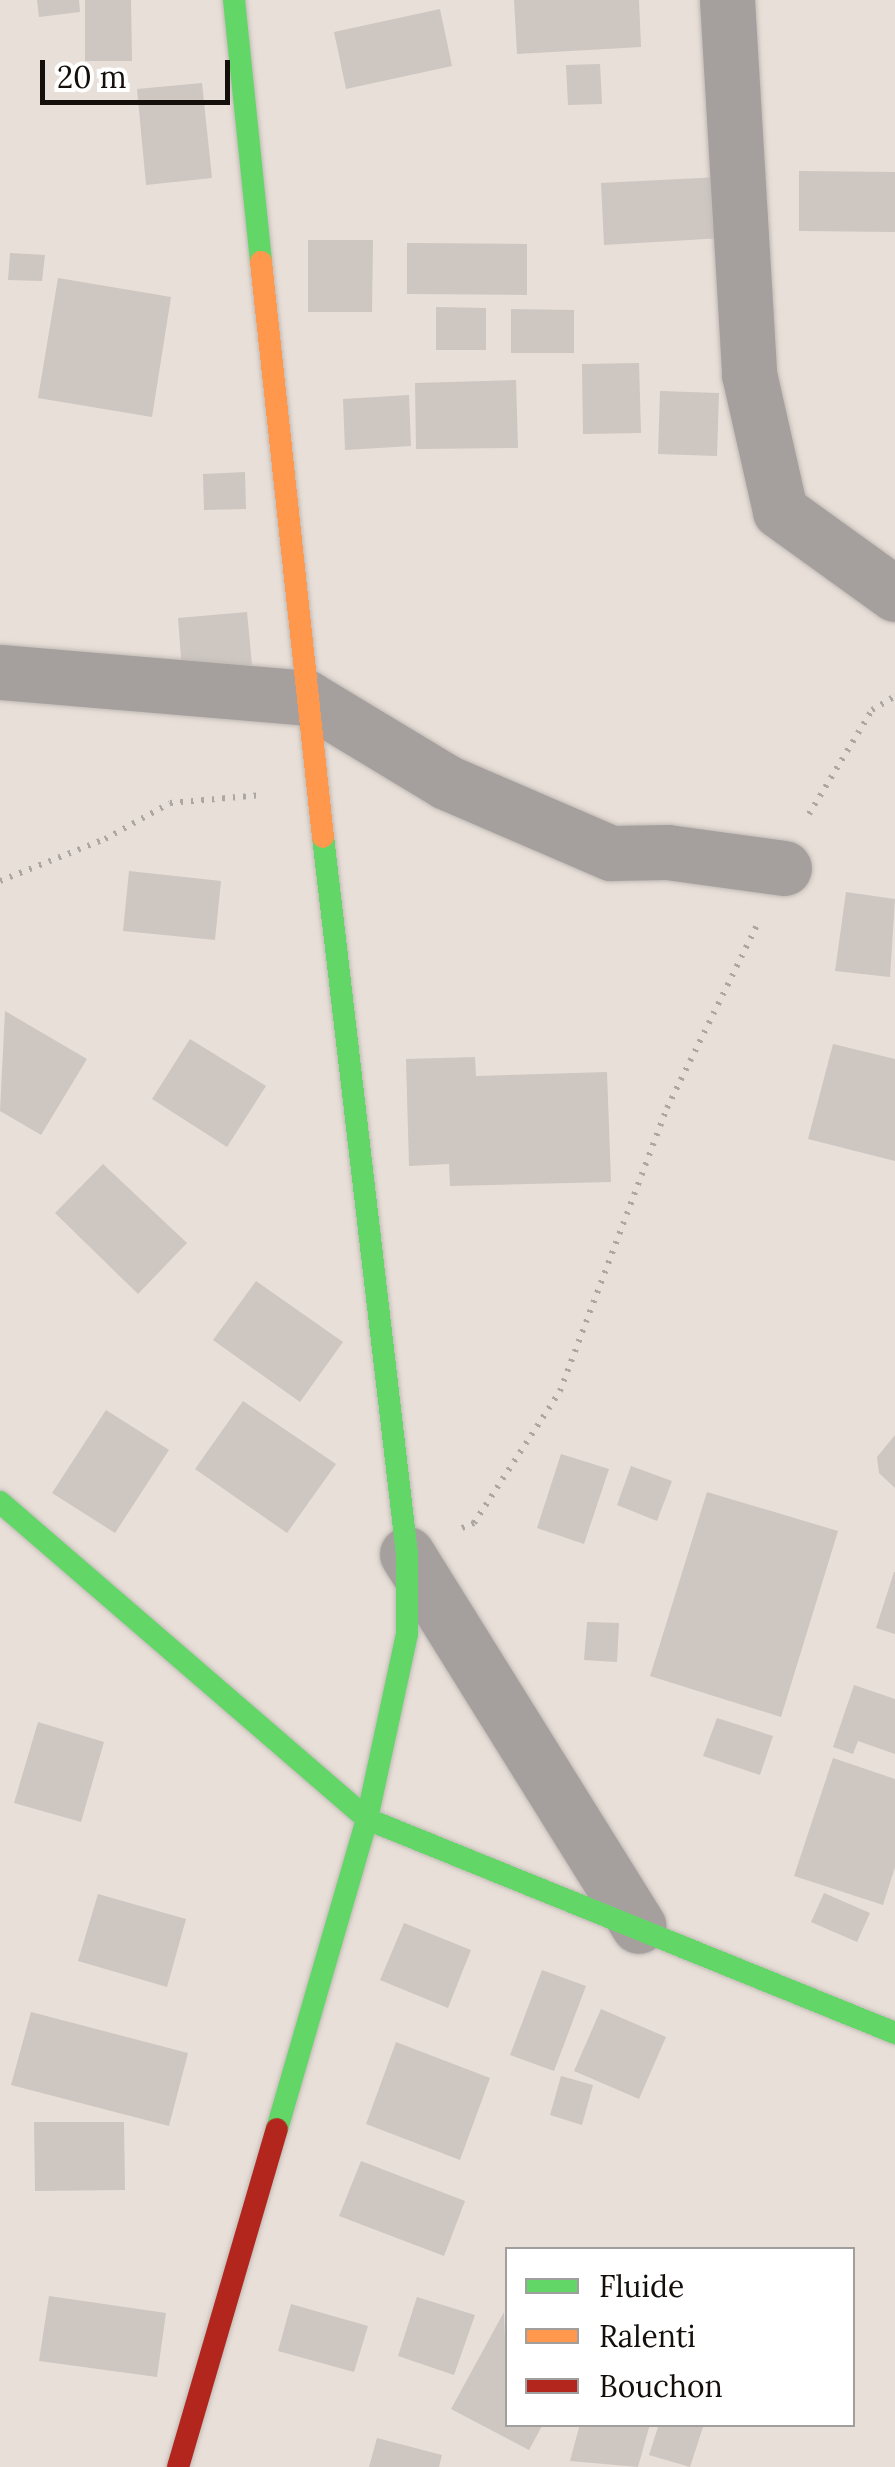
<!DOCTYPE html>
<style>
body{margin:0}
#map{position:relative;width:895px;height:2467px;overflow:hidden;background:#e8dfd8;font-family:Lora,serif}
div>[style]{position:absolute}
.building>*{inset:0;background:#cdc6c1}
.path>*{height:6px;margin-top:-3px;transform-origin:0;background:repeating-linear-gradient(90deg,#aca7a3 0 2.5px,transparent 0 10.5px)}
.roads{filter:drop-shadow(0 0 2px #c0bab5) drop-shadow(0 0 2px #c0bab5)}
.street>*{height:55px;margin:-27.5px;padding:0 27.5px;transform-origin:27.5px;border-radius:27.5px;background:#a5a09e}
.fast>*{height:22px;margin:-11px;padding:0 11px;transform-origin:11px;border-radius:11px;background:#63d668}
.slow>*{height:22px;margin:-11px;padding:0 11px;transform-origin:11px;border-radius:11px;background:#ff974d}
.jam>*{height:22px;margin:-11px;padding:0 11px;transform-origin:11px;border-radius:11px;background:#b3261e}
span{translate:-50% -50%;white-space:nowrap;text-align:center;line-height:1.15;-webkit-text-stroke:8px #fff;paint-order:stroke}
.legend{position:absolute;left:505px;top:2247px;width:350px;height:180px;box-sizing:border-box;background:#fff;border:2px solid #a19f9d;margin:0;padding:12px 18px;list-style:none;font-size:30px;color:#150f0b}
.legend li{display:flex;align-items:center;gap:20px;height:50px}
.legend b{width:50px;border:2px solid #a19f9d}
.scale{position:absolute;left:40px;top:60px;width:190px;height:45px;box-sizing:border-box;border:5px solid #150f0b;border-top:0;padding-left:12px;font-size:30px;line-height:35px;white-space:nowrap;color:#150f0b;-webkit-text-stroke:8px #fff;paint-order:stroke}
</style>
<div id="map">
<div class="building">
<i style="clip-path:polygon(37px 0,79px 0,80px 12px,39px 17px)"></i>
<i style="clip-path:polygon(85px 0,131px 0,132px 61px,85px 61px)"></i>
<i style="clip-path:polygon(514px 0,639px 0,641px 47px,517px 54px)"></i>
<i style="clip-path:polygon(440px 9px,452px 66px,346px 89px,334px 32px)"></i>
<i style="clip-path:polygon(600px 64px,602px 104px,568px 105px,566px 65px)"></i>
<i style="clip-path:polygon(202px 83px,212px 178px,146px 185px,137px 89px)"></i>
<i style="clip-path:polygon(799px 171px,895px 172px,895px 232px,799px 231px)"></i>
<i style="clip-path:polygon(720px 177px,723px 238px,604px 245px,601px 183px)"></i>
<i style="clip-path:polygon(308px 240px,373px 240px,372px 312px,308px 312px)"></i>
<i style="clip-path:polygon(407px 243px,527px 244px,527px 295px,407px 294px)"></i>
<i style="clip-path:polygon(10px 253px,45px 255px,42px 281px,8px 280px)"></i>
<i style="clip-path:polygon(58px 278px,171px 297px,152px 417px,38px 398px)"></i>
<i style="clip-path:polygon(436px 307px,486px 308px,486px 350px,436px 350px)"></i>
<i style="clip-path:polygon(511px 309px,574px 310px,574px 353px,511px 353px)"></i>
<i style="clip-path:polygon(639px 363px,641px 433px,583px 434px,582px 364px)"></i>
<i style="clip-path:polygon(516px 380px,518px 448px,416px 449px,415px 383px)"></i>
<i style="clip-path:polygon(660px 391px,719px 393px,717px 456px,658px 454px)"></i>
<i style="clip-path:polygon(409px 395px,411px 446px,345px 450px,343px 399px)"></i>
<i style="clip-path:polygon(245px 472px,246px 509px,204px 510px,203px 474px)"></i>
<i style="clip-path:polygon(247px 612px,252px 665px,182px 671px,178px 618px)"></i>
<i style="clip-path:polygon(129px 871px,221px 881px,215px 940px,123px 931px)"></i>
<i style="clip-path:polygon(846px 892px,895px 899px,890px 977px,835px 971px)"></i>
<i style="clip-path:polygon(5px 1011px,87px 1059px,41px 1135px,0 1111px)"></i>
<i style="clip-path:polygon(190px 1039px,266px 1086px,227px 1147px,152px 1099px)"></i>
<i style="clip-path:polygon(833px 1044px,895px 1059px,895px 1161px,808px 1139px)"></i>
<i style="clip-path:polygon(475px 1057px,476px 1076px,607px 1072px,611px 1182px,450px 1186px,449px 1164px,409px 1166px,406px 1059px)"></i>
<i style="clip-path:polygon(103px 1164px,187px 1243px,138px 1294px,55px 1213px)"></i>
<i style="clip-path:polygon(256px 1281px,343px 1342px,300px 1402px,213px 1340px)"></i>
<i style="clip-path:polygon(243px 1401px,336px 1464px,287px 1533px,195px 1469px)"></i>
<i style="clip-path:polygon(106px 1410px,169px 1450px,115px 1533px,52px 1493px)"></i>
<i style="clip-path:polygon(895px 1435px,895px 1488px,879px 1473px,877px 1457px)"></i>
<i style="clip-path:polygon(561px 1454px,609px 1469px,584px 1544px,537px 1528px)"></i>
<i style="clip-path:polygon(631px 1466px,672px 1481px,657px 1521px,617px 1505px)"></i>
<i style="clip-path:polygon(707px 1492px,838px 1531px,781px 1717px,650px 1676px)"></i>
<i style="clip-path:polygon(894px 1572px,895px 1572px,895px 1634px,876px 1628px)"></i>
<i style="clip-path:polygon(587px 1622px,619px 1623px,617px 1662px,584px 1660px)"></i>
<i style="clip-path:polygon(854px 1685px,895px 1699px,895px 1754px,858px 1741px,853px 1754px,833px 1747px)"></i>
<i style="clip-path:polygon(717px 1718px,773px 1736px,760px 1775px,703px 1756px)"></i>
<i style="clip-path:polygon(38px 1722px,104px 1742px,81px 1822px,14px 1803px)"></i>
<i style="clip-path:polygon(833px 1758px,895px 1779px,895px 1867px,883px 1905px,794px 1876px)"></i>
<i style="clip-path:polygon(824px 1893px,870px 1913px,857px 1942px,811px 1922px)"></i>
<i style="clip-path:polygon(98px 1894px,186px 1919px,167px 1987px,78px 1961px)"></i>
<i style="clip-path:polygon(404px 1923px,471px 1950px,448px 2008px,380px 1980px)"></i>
<i style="clip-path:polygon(542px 1970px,586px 1986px,554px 2071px,510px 2055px)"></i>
<i style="clip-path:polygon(601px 2009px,666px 2037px,639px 2099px,574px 2071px)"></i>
<i style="clip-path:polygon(31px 2012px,188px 2053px,169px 2126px,11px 2085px)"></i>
<i style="clip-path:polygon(396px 2042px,490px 2078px,460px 2160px,366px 2124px)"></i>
<i style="clip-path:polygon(561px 2076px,593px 2085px,582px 2125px,550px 2115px)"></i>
<i style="clip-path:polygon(34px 2122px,124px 2122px,125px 2190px,35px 2191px)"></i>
<i style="clip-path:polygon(361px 2161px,465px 2201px,444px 2256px,339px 2216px)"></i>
<i style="clip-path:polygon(49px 2296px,166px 2313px,157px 2377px,39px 2361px)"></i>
<i style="clip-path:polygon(417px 2297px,475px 2315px,454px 2375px,398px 2356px)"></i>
<i style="clip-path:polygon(291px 2304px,368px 2326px,354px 2372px,278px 2351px)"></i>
<i style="clip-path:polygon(504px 2312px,508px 2424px,543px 2424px,529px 2450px,451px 2409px)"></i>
<i style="clip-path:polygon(580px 2424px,650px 2424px,638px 2467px,570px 2461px)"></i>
<i style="clip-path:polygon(659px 2424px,704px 2424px,690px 2467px,649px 2455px)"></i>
<i style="clip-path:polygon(377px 2438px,442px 2455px,439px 2467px,369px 2467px)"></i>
</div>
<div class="path">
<i style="left:809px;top:814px;width:122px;rotate:-58.8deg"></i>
<i style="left:872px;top:710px;width:27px;rotate:-31deg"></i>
<i style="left:0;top:881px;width:113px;rotate:-21.8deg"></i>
<i style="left:105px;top:839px;width:74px;rotate:-29deg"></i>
<i style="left:170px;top:803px;width:91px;rotate:-5deg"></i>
<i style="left:462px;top:1528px;width:13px;rotate:-23deg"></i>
<i style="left:474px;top:1523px;width:158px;rotate:-56.9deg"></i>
<i style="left:560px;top:1391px;width:303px;rotate:-69.3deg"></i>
<i style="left:667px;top:1108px;width:204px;rotate:-63.8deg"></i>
</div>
<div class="roads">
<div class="street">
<i style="left:727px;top:0;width:375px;rotate:86.6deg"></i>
<i style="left:749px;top:374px;width:140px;rotate:77.2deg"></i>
<i style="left:780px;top:511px;width:142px;rotate:35.8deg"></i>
<i style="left:0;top:672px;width:308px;rotate:4.8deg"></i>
<i style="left:307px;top:698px;width:162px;rotate:31.1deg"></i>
<i style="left:446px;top:782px;width:180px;rotate:23.3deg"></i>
<i style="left:611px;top:853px;width:56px;rotate:-1deg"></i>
<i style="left:667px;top:852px;width:118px;rotate:7.8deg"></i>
<i style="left:407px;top:1554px;width:438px;rotate:58.1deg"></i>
</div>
<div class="fast">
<i style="left:234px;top:0;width:263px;rotate:84.1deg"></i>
<i style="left:0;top:1502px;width:485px;rotate:40.8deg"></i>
<i style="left:367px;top:1819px;width:570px;rotate:22.06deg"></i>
<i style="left:277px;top:2129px;width:323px;rotate:-73.8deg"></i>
<i style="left:367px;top:1819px;width:189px;rotate:-77.8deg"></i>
<i style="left:407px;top:1634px;width:80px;rotate:-90deg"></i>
<i style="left:407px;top:1554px;width:722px;rotate:-96.68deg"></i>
</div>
<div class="slow">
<i style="left:261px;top:262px;width:578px;rotate:83.85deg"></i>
</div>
<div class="jam">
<i style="left:178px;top:2467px;width:352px;rotate:-73.7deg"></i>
</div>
</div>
<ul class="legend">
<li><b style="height:12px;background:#63d668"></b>Fluide</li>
<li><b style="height:12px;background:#ff974d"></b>Ralenti</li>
<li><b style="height:12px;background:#b3261e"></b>Bouchon</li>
</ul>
<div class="scale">20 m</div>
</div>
